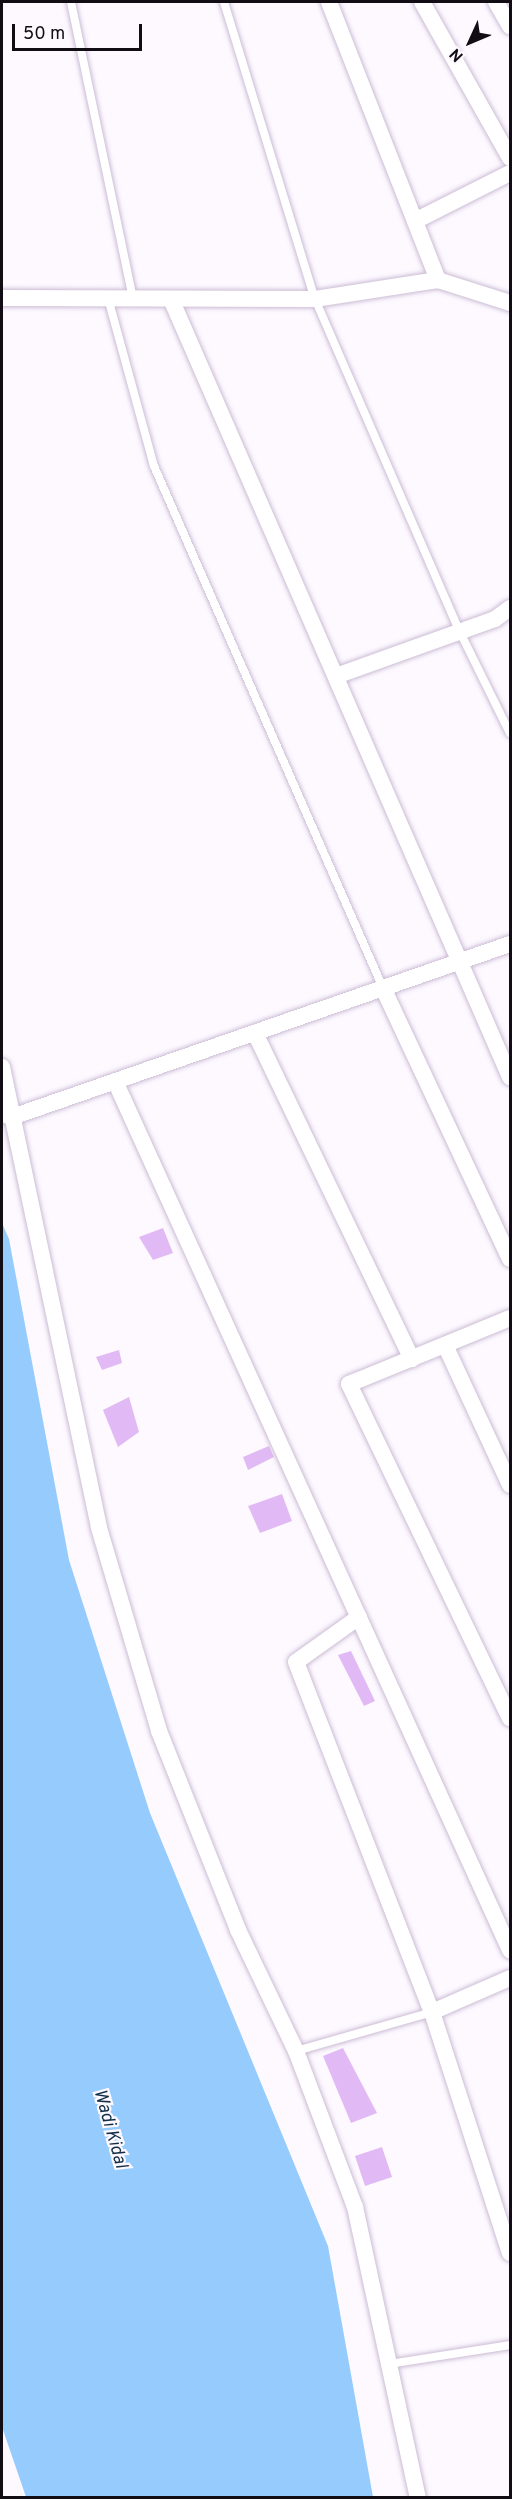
<!DOCTYPE html>
<style>
body{margin:0}
#map{position:relative;width:512px;height:2499px;overflow:hidden;background:#fdf9ff;font-family:Overpass,sans-serif}
div>[style]{position:absolute}
.water>*{inset:0;background:#96cbfe}
.building>*{inset:0;background:#e1baf5}
.roads{filter:drop-shadow(0 0 2px #ccbcd5) drop-shadow(0 0 2px #ccbcd5)}
.lane>*{height:8px;margin:-4px;padding:0 4px;transform-origin:4px;border-radius:4px;background:#fff}
.street>*{height:16px;margin:-8px;padding:0 8px;transform-origin:8px;border-radius:8px;background:#fff}
span{translate:-50% -50%;white-space:nowrap;text-align:center;line-height:1.15;-webkit-text-stroke:4.5px #fdf9ff;paint-order:stroke}
.water-label{font-size:18px;color:#132f48;font-style:italic}
.frame{position:absolute;inset:0;border:3px solid #120c14;pointer-events:none}
.north{position:absolute;left:440px;top:12px;width:60px;height:60px;-webkit-text-stroke:4px #fdf9ff;paint-order:stroke;rotate:226deg;font-size:16px;font-weight:700;line-height:24px;text-align:center;color:#120c14}
.north::after{content:'';display:block;margin:auto;width:21px;height:27px;background:#120c14;clip-path:polygon(50% 0,100% 100%,50% 72%,0 100%)}
.scale{position:absolute;left:12px;top:24px;width:130px;height:27px;box-sizing:border-box;border:3px solid #120c14;border-top:0;padding-left:8px;font-size:18px;line-height:21px;white-space:nowrap;color:#120c14;-webkit-text-stroke:4px #fdf9ff;paint-order:stroke}
</style>
<div id="map">
<div class="water">
<i style="clip-path:polygon(2px 1223px,9px 1239px,69px 1560px,150px 1813px,328px 2246px,373px 2497px,26px 2497px,2px 2427px)"></i>
</div>
<div class="building">
<i style="clip-path:polygon(163px 1228px,173px 1253px,153px 1260px,139px 1237px)"></i>
<i style="clip-path:polygon(119px 1350px,122px 1363px,102px 1370px,96px 1357px)"></i>
<i style="clip-path:polygon(129px 1397px,139px 1432px,118px 1447px,103px 1410px)"></i>
<i style="clip-path:polygon(269px 1446px,274px 1457px,248px 1470px,243px 1457px)"></i>
<i style="clip-path:polygon(282px 1494px,292px 1521px,260px 1533px,248px 1506px)"></i>
<i style="clip-path:polygon(351px 1651px,375px 1701px,364px 1706px,338px 1655px)"></i>
<i style="clip-path:polygon(343px 2048px,377px 2113px,351px 2123px,323px 2056px)"></i>
<i style="clip-path:polygon(382px 2147px,392px 2177px,365px 2186px,355px 2156px)"></i>
</div>
<div class="roads">
<div class="lane">
<i style="left:71px;top:2px;width:302px;rotate:78.2deg"></i>
<i style="left:224px;top:2px;width:311px;rotate:73deg"></i>
<i style="left:315px;top:299px;width:361px;rotate:66.5deg"></i>
<i style="left:459px;top:630px;width:115px;rotate:63.7deg"></i>
<i style="left:108px;top:298px;width:174px;rotate:74.7deg"></i>
<i style="left:154px;top:466px;width:570px;rotate:66.31deg"></i>
<i style="left:296px;top:2051px;width:141px;rotate:-16deg"></i>
<i style="left:389px;top:2364px;width:122px;rotate:-8.9deg"></i>
</div>
<div class="street">
<i style="left:329px;top:2px;width:299px;rotate:68.6deg"></i>
<i style="left:422px;top:2px;width:179px;rotate:60.6deg"></i>
<i style="left:496px;top:2px;width:28px;rotate:60deg"></i>
<i style="left:415px;top:221px;width:106px;rotate:-26.8deg"></i>
<i style="left:2px;top:298px;width:313px;rotate:0.2deg"></i>
<i style="left:315px;top:299px;width:124px;rotate:-8.8deg"></i>
<i style="left:438px;top:280px;width:76px;rotate:17.7deg"></i>
<i style="left:171px;top:299px;width:849px;rotate:66.46deg"></i>
<i style="left:336px;top:676px;width:169px;rotate:-19.7deg"></i>
<i style="left:495px;top:619px;width:19px;rotate:-36deg"></i>
<i style="left:383px;top:988px;width:299px;rotate:64.9deg"></i>
<i style="left:255px;top:1033px;width:362px;rotate:64.3deg"></i>
<i style="left:2px;top:1067px;width:471px;rotate:78.1deg"></i>
<i style="left:99px;top:1528px;width:212px;rotate:73.5deg"></i>
<i style="left:159px;top:1731px;width:214px;rotate:68.3deg"></i>
<i style="left:238px;top:1930px;width:134px;rotate:64.4deg"></i>
<i style="left:296px;top:2051px;width:167px;rotate:69.3deg"></i>
<i style="left:355px;top:2207px;width:298px;rotate:77.8deg"></i>
<i style="left:115px;top:1081px;width:955px;rotate:65.56deg"></i>
<i style="left:2px;top:1114px;width:10px;rotate:17deg"></i>
<i style="left:12px;top:1117px;width:527px;rotate:-19.16deg"></i>
<i style="left:510px;top:1318px;width:174px;rotate:157.7deg"></i>
<i style="left:349px;top:1384px;width:371px;rotate:64.3deg"></i>
<i style="left:445px;top:1345px;width:154px;rotate:65.1deg"></i>
<i style="left:359px;top:1617px;width:77px;rotate:144.5deg"></i>
<i style="left:296px;top:1662px;width:375px;rotate:68.8deg"></i>
<i style="left:432px;top:2012px;width:253px;rotate:72.1deg"></i>
<i style="left:432px;top:2012px;width:85px;rotate:-23.6deg"></i>
</div>
</div>
<div class="water-label">
<span style="left:109px;top:2129px;rotate:74deg">Wadi Kidal</span>
</div>
<div class="frame"></div>
<div class="north">N</div>
<div class="scale">50 m</div>
</div>
